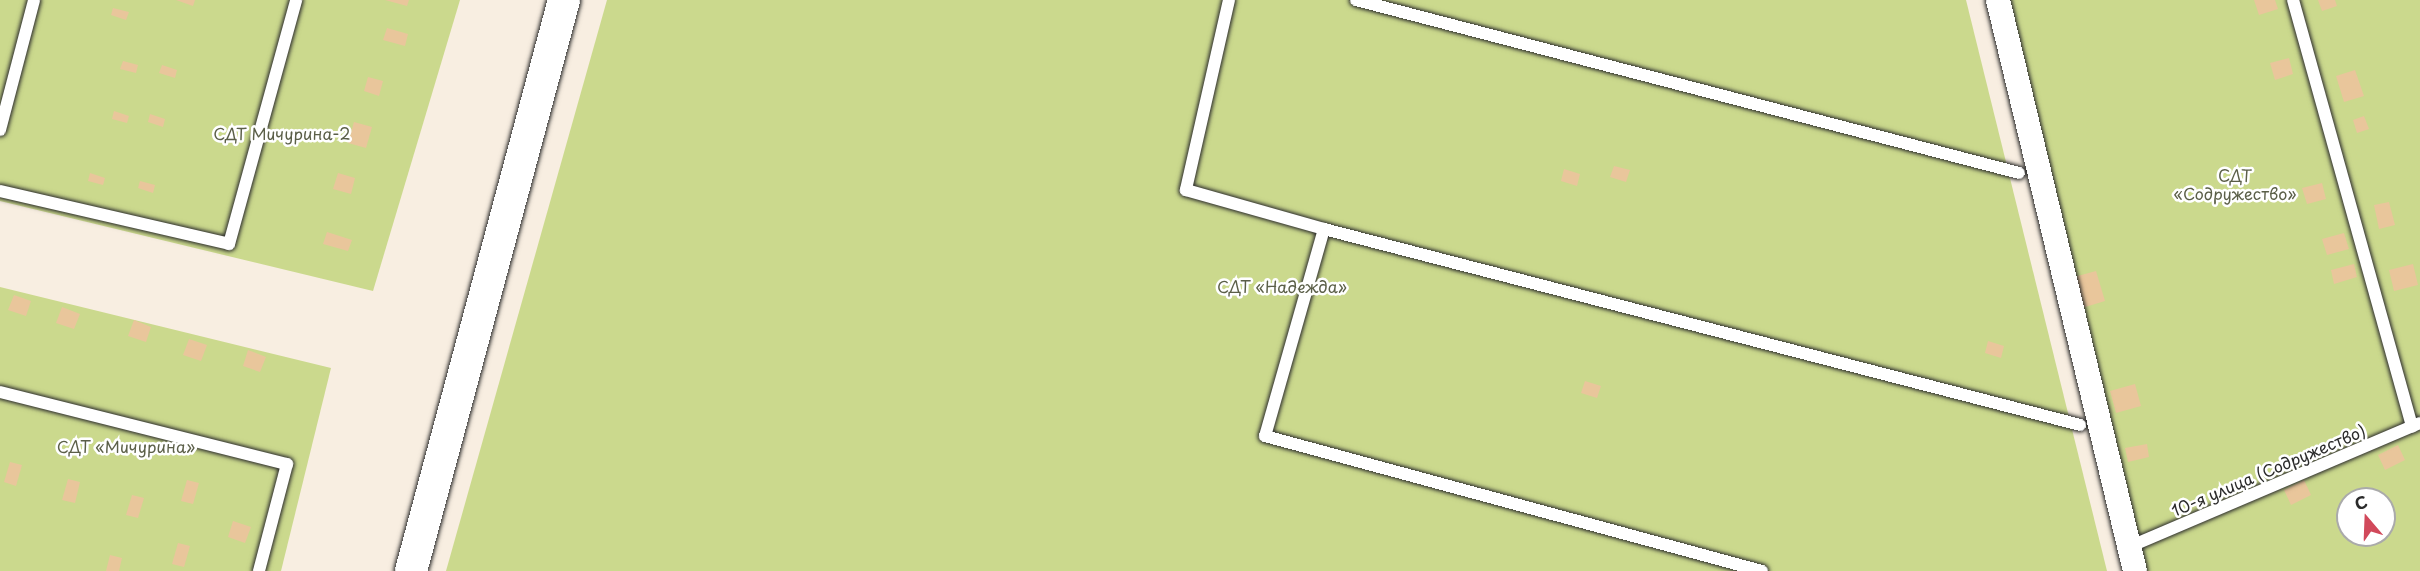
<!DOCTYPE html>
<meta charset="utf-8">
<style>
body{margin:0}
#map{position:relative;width:2420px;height:571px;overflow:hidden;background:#f8eee1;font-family:"Playpen Sans",sans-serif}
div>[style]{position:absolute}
.green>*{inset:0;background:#cbd98d}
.building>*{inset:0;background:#e9c69b}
.roads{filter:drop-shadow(0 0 2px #2b2b2b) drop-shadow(0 0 2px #2b2b2b)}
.service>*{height:12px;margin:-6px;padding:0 6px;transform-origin:6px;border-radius:6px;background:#fff}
.minor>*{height:24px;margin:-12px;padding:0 12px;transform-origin:12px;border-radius:12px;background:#fff}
.tertiary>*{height:32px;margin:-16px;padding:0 16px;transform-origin:16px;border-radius:16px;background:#fff}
span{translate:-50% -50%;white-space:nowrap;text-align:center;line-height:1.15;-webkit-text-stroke:5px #fff;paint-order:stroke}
.park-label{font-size:16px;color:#5b5f48}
.street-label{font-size:16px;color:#2b2b2b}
.north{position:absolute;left:2336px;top:487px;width:60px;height:60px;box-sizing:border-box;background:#fff;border:2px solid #aaa;border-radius:50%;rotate:341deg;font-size:16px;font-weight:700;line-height:24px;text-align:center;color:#2b2b2b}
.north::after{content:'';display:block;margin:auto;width:21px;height:27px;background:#d1495b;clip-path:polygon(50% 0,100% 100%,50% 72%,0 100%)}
</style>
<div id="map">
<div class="green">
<i style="clip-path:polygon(0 0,460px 0,373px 291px,0 201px)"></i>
<i style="clip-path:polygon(607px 0,1966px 0,2107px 571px,446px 571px)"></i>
<i style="clip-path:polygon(evenodd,2001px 0,2420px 0,2420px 571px,2145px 571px,2001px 0,2348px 499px,2384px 499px,2384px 535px,2348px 535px,2348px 499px)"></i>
<i style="clip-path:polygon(0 287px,331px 368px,281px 571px,0 571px)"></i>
</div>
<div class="building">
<i style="clip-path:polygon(176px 0,195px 0,193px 6px)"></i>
<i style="clip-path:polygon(385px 0,409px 0,407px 6px)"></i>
<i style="clip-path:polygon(2254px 0,2275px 0,2278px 9px,2259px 15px)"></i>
<i style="clip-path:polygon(2318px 0,2335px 0,2337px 6px,2322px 11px)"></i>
<i style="clip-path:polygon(113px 8px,129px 12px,126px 20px,111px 15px)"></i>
<i style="clip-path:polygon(387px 28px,408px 34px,405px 46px,383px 40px)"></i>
<i style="clip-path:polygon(2289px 58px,2293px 74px,2275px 80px,2270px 63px)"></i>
<i style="clip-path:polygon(123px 61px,138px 65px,136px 73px,120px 69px)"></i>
<i style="clip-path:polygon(162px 65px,177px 70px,175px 78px,159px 73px)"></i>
<i style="clip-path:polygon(2355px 70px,2364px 96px,2344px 102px,2336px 76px)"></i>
<i style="clip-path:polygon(368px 77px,383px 81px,379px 96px,364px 91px)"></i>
<i style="clip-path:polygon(114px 111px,129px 116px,127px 123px,112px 119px)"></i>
<i style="clip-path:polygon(150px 114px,165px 119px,163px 127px,148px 122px)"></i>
<i style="clip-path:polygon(2364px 116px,2369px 129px,2357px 133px,2353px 120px)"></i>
<i style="clip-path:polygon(354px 122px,372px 127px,366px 148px,348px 143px)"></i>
<i style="clip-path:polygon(1614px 166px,1630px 170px,1626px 182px,1610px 177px)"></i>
<i style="clip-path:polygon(1564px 169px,1580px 174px,1577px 186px,1561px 181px)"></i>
<i style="clip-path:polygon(90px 173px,105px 178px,103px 185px,88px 181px)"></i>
<i style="clip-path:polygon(338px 173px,355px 178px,351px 194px,333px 189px)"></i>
<i style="clip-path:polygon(140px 181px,155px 185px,153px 193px,138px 188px)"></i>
<i style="clip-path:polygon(2322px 183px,2326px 199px,2307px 204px,2302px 188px)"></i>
<i style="clip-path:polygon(2389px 202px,2395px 225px,2379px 229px,2374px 205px)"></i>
<i style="clip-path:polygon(327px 232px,352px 240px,348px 251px,323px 244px)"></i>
<i style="clip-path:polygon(2344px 233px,2349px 249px,2327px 255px,2322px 239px)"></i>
<i style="clip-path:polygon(2354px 264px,2357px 277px,2334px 284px,2331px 270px)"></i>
<i style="clip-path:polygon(2413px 264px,2418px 285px,2394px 291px,2389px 270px)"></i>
<i style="clip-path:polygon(2096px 271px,2105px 301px,2082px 308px,2074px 277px)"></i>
<i style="clip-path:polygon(14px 295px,31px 301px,26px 316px,8px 310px)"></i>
<i style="clip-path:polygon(62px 307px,80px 314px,74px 329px,56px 323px)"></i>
<i style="clip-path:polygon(134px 320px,151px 327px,146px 342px,128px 336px)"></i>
<i style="clip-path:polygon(189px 339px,207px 345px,201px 361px,183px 355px)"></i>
<i style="clip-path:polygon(1988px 341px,2004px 346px,2001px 358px,1985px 353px)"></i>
<i style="clip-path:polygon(248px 350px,266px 357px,260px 372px,243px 366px)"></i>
<i style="clip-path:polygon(1585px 381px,1601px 386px,1597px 398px,1581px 393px)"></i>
<i style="clip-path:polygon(2135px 384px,2141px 406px,2116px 413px,2110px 391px)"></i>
<i style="clip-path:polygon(2147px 444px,2149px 457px,2128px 462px,2125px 448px)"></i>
<i style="clip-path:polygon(2398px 445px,2405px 460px,2385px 470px,2378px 455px)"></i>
<i style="clip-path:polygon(10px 462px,22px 465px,16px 486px,4px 482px)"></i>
<i style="clip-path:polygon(68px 479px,80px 482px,75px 503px,62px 500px)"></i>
<i style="clip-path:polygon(187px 480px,199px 483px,193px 504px,181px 501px)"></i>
<i style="clip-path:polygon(2304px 480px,2311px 495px,2291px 505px,2284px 490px)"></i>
<i style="clip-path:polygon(132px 495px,144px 498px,138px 518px,126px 515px)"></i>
<i style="clip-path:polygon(233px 521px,251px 527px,245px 543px,228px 537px)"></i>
<i style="clip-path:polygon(178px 543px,190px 546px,184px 567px,172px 564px)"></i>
<i style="clip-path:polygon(110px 555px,122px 558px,119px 571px,106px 571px)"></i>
</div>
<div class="roads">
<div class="service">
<i style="left:1229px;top:0;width:195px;rotate:102.8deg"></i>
<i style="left:1186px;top:190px;width:143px;rotate:15.8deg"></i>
<i style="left:1324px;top:229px;width:215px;rotate:105.9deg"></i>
<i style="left:1265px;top:436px;width:515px;rotate:15.2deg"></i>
<i style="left:1356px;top:0;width:685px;rotate:14.62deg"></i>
<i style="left:2293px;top:0;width:443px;rotate:74.4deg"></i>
<i style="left:0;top:130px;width:134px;rotate:-75.3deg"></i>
<i style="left:0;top:191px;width:235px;rotate:13deg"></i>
<i style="left:229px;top:244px;width:253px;rotate:-74.6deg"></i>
<i style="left:1324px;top:229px;width:781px;rotate:14.53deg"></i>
<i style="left:0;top:392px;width:296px;rotate:14.1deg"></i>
<i style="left:287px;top:464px;width:111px;rotate:104.7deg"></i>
<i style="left:2129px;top:547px;width:316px;rotate:-23.1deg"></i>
</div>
<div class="minor">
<i style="left:1998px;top:0;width:587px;rotate:76.51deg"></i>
</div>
<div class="tertiary">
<i style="left:411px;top:571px;width:591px;rotate:-75deg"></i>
</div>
</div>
<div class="park-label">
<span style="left:282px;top:133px">СДТ Мичурина-2</span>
<span style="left:2235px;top:184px">СДТ<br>«Содружество»</span>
<span style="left:1282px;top:286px">СДТ «Надежда»</span>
<span style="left:126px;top:446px">СДТ «Мичурина»</span>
</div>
<div class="street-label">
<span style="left:2268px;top:470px;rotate:-23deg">10-я улица (Содружество)</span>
</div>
<div class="north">С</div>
</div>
